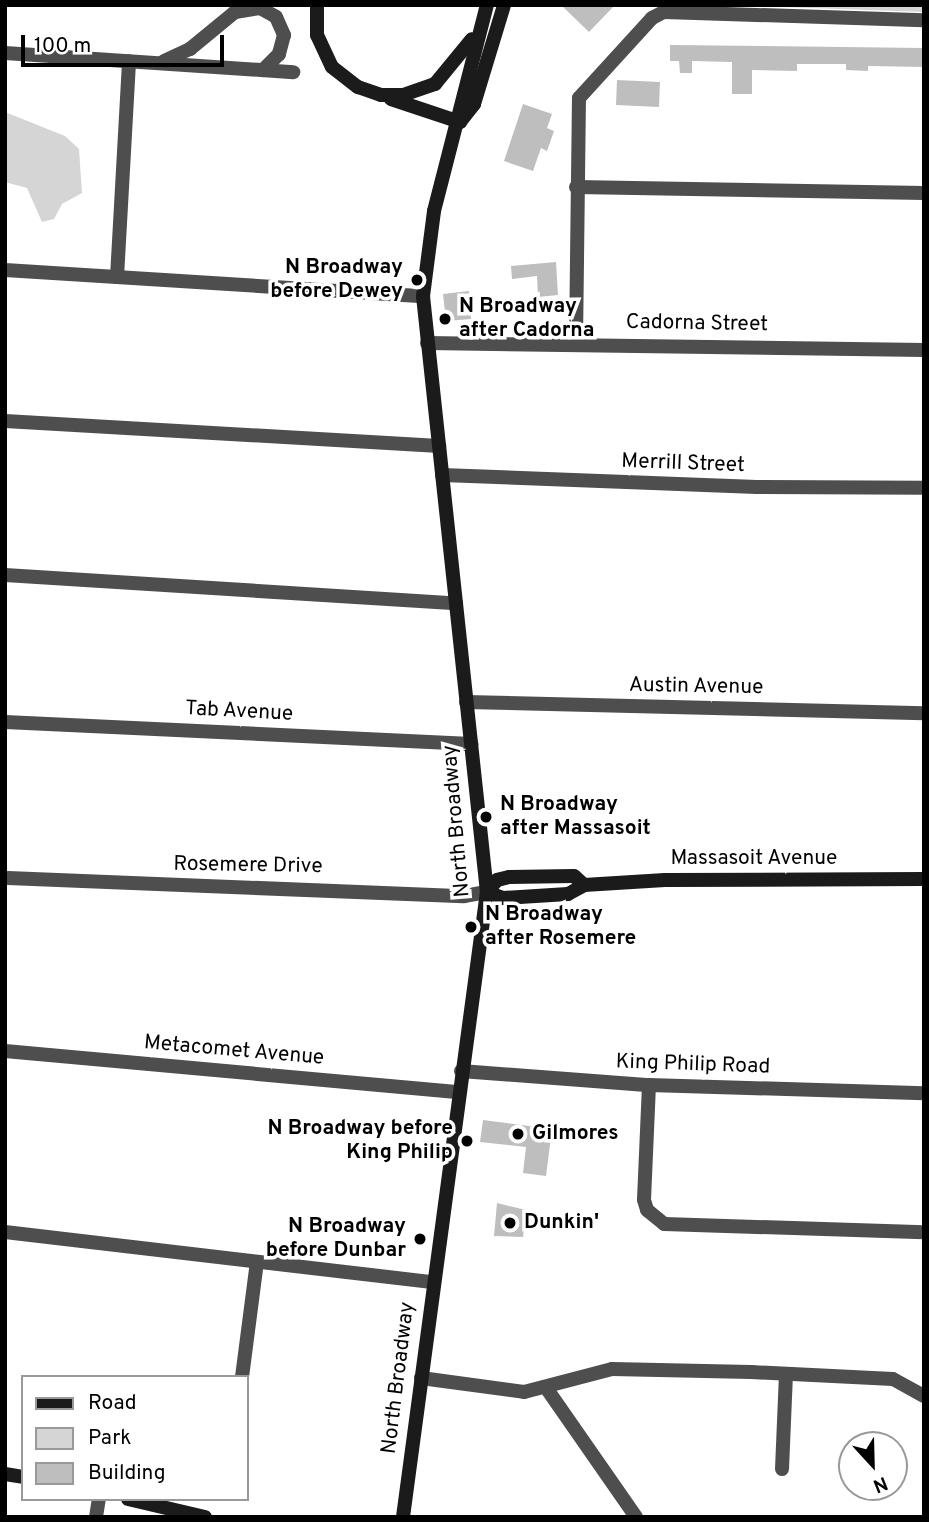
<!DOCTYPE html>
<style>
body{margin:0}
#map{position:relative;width:929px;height:1522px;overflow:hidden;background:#fff;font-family:Overpass,sans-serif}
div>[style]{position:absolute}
.green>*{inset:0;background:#d5d5d5}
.building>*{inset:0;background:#bebebe}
.street>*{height:14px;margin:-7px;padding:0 7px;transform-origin:7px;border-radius:7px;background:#4e4e4e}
.secondary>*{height:14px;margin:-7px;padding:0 7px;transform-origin:7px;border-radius:7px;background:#1b1b1b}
.dots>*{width:19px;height:19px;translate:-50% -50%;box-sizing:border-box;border:4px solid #fff;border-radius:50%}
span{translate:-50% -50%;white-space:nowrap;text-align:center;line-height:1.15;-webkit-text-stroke:7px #fff;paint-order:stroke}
.poi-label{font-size:21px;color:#000;font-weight:700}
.right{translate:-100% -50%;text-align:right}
.left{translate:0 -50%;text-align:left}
.street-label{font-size:21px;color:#000}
.frame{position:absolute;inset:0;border:7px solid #000;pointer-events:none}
.legend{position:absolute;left:21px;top:1375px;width:228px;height:126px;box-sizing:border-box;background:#fff;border:2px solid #999;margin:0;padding:9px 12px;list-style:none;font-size:21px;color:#000}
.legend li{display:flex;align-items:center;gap:14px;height:35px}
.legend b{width:35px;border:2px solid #999}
.north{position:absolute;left:838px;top:1431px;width:70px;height:70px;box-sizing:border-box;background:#fff;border:2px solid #999;border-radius:50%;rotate:158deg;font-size:19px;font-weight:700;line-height:28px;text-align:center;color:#000}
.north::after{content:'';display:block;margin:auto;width:24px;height:32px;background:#000;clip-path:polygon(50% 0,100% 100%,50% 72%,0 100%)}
.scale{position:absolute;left:21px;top:35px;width:203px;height:32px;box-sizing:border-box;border:4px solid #000;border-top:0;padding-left:9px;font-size:21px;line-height:24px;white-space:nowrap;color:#000;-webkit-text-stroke:5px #fff;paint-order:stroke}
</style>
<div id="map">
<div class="green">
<i style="clip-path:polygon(756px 5px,924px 5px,924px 12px,756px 6px)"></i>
<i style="clip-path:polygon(5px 112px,65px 136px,79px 149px,82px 193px,62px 204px,54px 219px,42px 222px,27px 188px,5px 182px)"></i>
</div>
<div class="building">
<i style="clip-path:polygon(561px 5px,615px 5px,589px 32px)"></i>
<i style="clip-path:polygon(670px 45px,924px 48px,924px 67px,868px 66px,868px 71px,846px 70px,846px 64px,797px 64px,797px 71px,752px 70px,752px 94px,732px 94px,732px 62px,692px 61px,692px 73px,680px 73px,679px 61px,670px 61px)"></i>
<i style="clip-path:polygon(617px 80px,660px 82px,659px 107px,616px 105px)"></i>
<i style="clip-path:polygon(523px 104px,552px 114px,547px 128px,554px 131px,547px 151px,541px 148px,533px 171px,504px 161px)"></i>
<i style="clip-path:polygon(556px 262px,558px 295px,538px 297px,537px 276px,512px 279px,511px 266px)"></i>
<i style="clip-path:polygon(469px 291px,471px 319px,446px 321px,443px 294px)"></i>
<i style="clip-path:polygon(483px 1120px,552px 1129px,546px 1176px,523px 1173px,526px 1147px,480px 1142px)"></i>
<i style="clip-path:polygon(497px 1203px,526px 1210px,523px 1237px,494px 1236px)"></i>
</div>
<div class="street">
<i style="left:5px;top:53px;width:289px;rotate:3.8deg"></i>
<i style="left:164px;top:61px;width:29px;rotate:-25deg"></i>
<i style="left:190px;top:49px;width:58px;rotate:-39.4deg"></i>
<i style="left:235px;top:12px;width:25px;rotate:-9deg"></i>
<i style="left:260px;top:8px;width:18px;rotate:29deg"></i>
<i style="left:276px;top:17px;width:20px;rotate:66deg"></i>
<i style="left:284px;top:35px;width:20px;rotate:105deg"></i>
<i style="left:279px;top:54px;width:23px;rotate:135deg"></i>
<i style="left:576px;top:187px;width:348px;rotate:1deg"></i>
<i style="left:5px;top:270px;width:419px;rotate:3.6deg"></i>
<i style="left:117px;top:277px;width:216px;rotate:-86.8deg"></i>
<i style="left:576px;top:342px;width:244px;rotate:-89.3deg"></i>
<i style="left:579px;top:98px;width:108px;rotate:-47.6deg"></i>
<i style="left:652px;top:18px;width:13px;rotate:-27deg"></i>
<i style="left:664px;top:12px;width:260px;rotate:1.8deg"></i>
<i style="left:427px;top:343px;width:497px;rotate:0.8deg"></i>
<i style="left:5px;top:421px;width:435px;rotate:3.3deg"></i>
<i style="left:442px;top:475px;width:315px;rotate:2.2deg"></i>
<i style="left:757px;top:487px;width:167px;rotate:0.3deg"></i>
<i style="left:5px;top:575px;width:452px;rotate:3.6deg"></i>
<i style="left:466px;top:702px;width:458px;rotate:1.4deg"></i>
<i style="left:5px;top:722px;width:467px;rotate:2.7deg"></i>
<i style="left:8px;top:878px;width:456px;rotate:2.3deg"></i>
<i style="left:464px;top:896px;width:23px;rotate:-10deg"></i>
<i style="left:5px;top:1051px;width:456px;rotate:5.2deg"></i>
<i style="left:461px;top:1071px;width:189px;rotate:4.3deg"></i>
<i style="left:649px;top:1085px;width:275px;rotate:1.7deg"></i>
<i style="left:649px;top:1085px;width:115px;rotate:92.5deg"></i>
<i style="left:644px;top:1200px;width:10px;rotate:73deg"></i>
<i style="left:647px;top:1210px;width:22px;rotate:39deg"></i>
<i style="left:664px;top:1224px;width:260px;rotate:1.8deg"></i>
<i style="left:5px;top:1232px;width:430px;rotate:6.7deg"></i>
<i style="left:242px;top:1377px;width:116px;rotate:-82.6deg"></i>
<i style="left:421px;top:1378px;width:104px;rotate:7.7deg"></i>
<i style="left:524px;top:1392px;width:91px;rotate:-14.6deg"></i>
<i style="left:612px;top:1369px;width:139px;rotate:1.2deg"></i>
<i style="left:751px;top:1372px;width:142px;rotate:2.8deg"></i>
<i style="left:893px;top:1379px;width:35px;rotate:29deg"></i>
<i style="left:547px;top:1389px;width:156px;rotate:55.2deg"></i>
<i style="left:782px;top:1469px;width:94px;rotate:-87.6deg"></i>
<i style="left:96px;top:1517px;width:18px;rotate:-81deg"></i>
</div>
<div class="secondary">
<i style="left:317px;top:5px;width:30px;rotate:90deg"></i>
<i style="left:317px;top:35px;width:35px;rotate:65deg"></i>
<i style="left:332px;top:67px;width:33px;rotate:38deg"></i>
<i style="left:358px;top:87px;width:24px;rotate:19deg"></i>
<i style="left:381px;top:95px;width:22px"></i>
<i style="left:403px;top:95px;width:34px;rotate:-19deg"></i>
<i style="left:435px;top:84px;width:58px;rotate:-50.6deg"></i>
<i style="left:391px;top:99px;width:73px;rotate:18.4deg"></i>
<i style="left:460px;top:122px;width:23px;rotate:-52deg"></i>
<i style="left:474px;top:104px;width:103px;rotate:-73.1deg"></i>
<i style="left:584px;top:885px;width:13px;rotate:-138deg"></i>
<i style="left:574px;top:876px;width:65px;rotate:179.1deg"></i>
<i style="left:509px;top:877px;width:12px;rotate:166deg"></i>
<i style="left:497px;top:880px;width:16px;rotate:130deg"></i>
<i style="left:487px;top:892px;width:17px;rotate:21deg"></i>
<i style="left:503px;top:898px;width:65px;rotate:-3.5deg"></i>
<i style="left:568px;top:894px;width:18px;rotate:-29deg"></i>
<i style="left:584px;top:885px;width:81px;rotate:-3.5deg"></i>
<i style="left:665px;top:880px;width:259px;rotate:-0.2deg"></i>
<i style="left:5px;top:1474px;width:18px;rotate:9deg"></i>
<i style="left:128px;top:1499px;width:79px;rotate:13.2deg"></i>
<i style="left:403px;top:1517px;width:631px;rotate:-82.35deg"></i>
<i style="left:487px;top:892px;width:599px;rotate:-96.13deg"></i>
<i style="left:423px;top:296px;width:86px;rotate:-82.6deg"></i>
<i style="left:434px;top:211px;width:213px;rotate:-75.6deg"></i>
</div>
<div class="dots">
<i style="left:417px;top:280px;background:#000"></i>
<i style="left:445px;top:319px;background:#000"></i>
<i style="left:486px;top:817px;background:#000"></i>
<i style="left:471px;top:927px;background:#000"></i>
<i style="left:518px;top:1134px;background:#000"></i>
<i style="left:467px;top:1141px;background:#000"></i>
<i style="left:510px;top:1223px;background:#000"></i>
<i style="left:420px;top:1239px;background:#000"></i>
</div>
<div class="poi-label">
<span class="right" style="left:403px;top:280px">N Broadway<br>before Dewey</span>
<span class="left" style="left:459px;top:319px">N Broadway<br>after Cadorna</span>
<span class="left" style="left:500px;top:817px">N Broadway<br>after Massasoit</span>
<span class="left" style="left:485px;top:927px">N Broadway<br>after Rosemere</span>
<span class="right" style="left:453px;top:1141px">N Broadway before<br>King Philip</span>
<span class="left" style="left:532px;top:1134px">Gilmores</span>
<span class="left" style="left:524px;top:1223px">Dunkin'</span>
<span class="right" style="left:406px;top:1239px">N Broadway<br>before Dunbar</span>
</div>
<div class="street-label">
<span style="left:697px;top:324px;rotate:1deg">Cadorna Street</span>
<span style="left:683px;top:464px;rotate:2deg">Merrill Street</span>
<span style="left:696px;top:687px;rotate:1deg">Austin Avenue</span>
<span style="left:239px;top:712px;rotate:3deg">Tab Avenue</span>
<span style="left:457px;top:821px;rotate:-95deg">North Broadway</span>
<span style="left:754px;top:859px">Massasoit Avenue</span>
<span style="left:248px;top:866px;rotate:1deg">Rosemere Drive</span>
<span style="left:234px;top:1051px;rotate:5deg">Metacomet Avenue</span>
<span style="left:693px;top:1065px;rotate:2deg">King Philip Road</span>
<span style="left:399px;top:1378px;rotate:-83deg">North Broadway</span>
</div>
<div class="frame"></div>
<ul class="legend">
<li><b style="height:9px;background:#1b1b1b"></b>Road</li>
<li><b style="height:19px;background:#d5d5d5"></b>Park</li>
<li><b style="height:19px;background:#bebebe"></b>Building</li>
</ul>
<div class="north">N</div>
<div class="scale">100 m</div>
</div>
